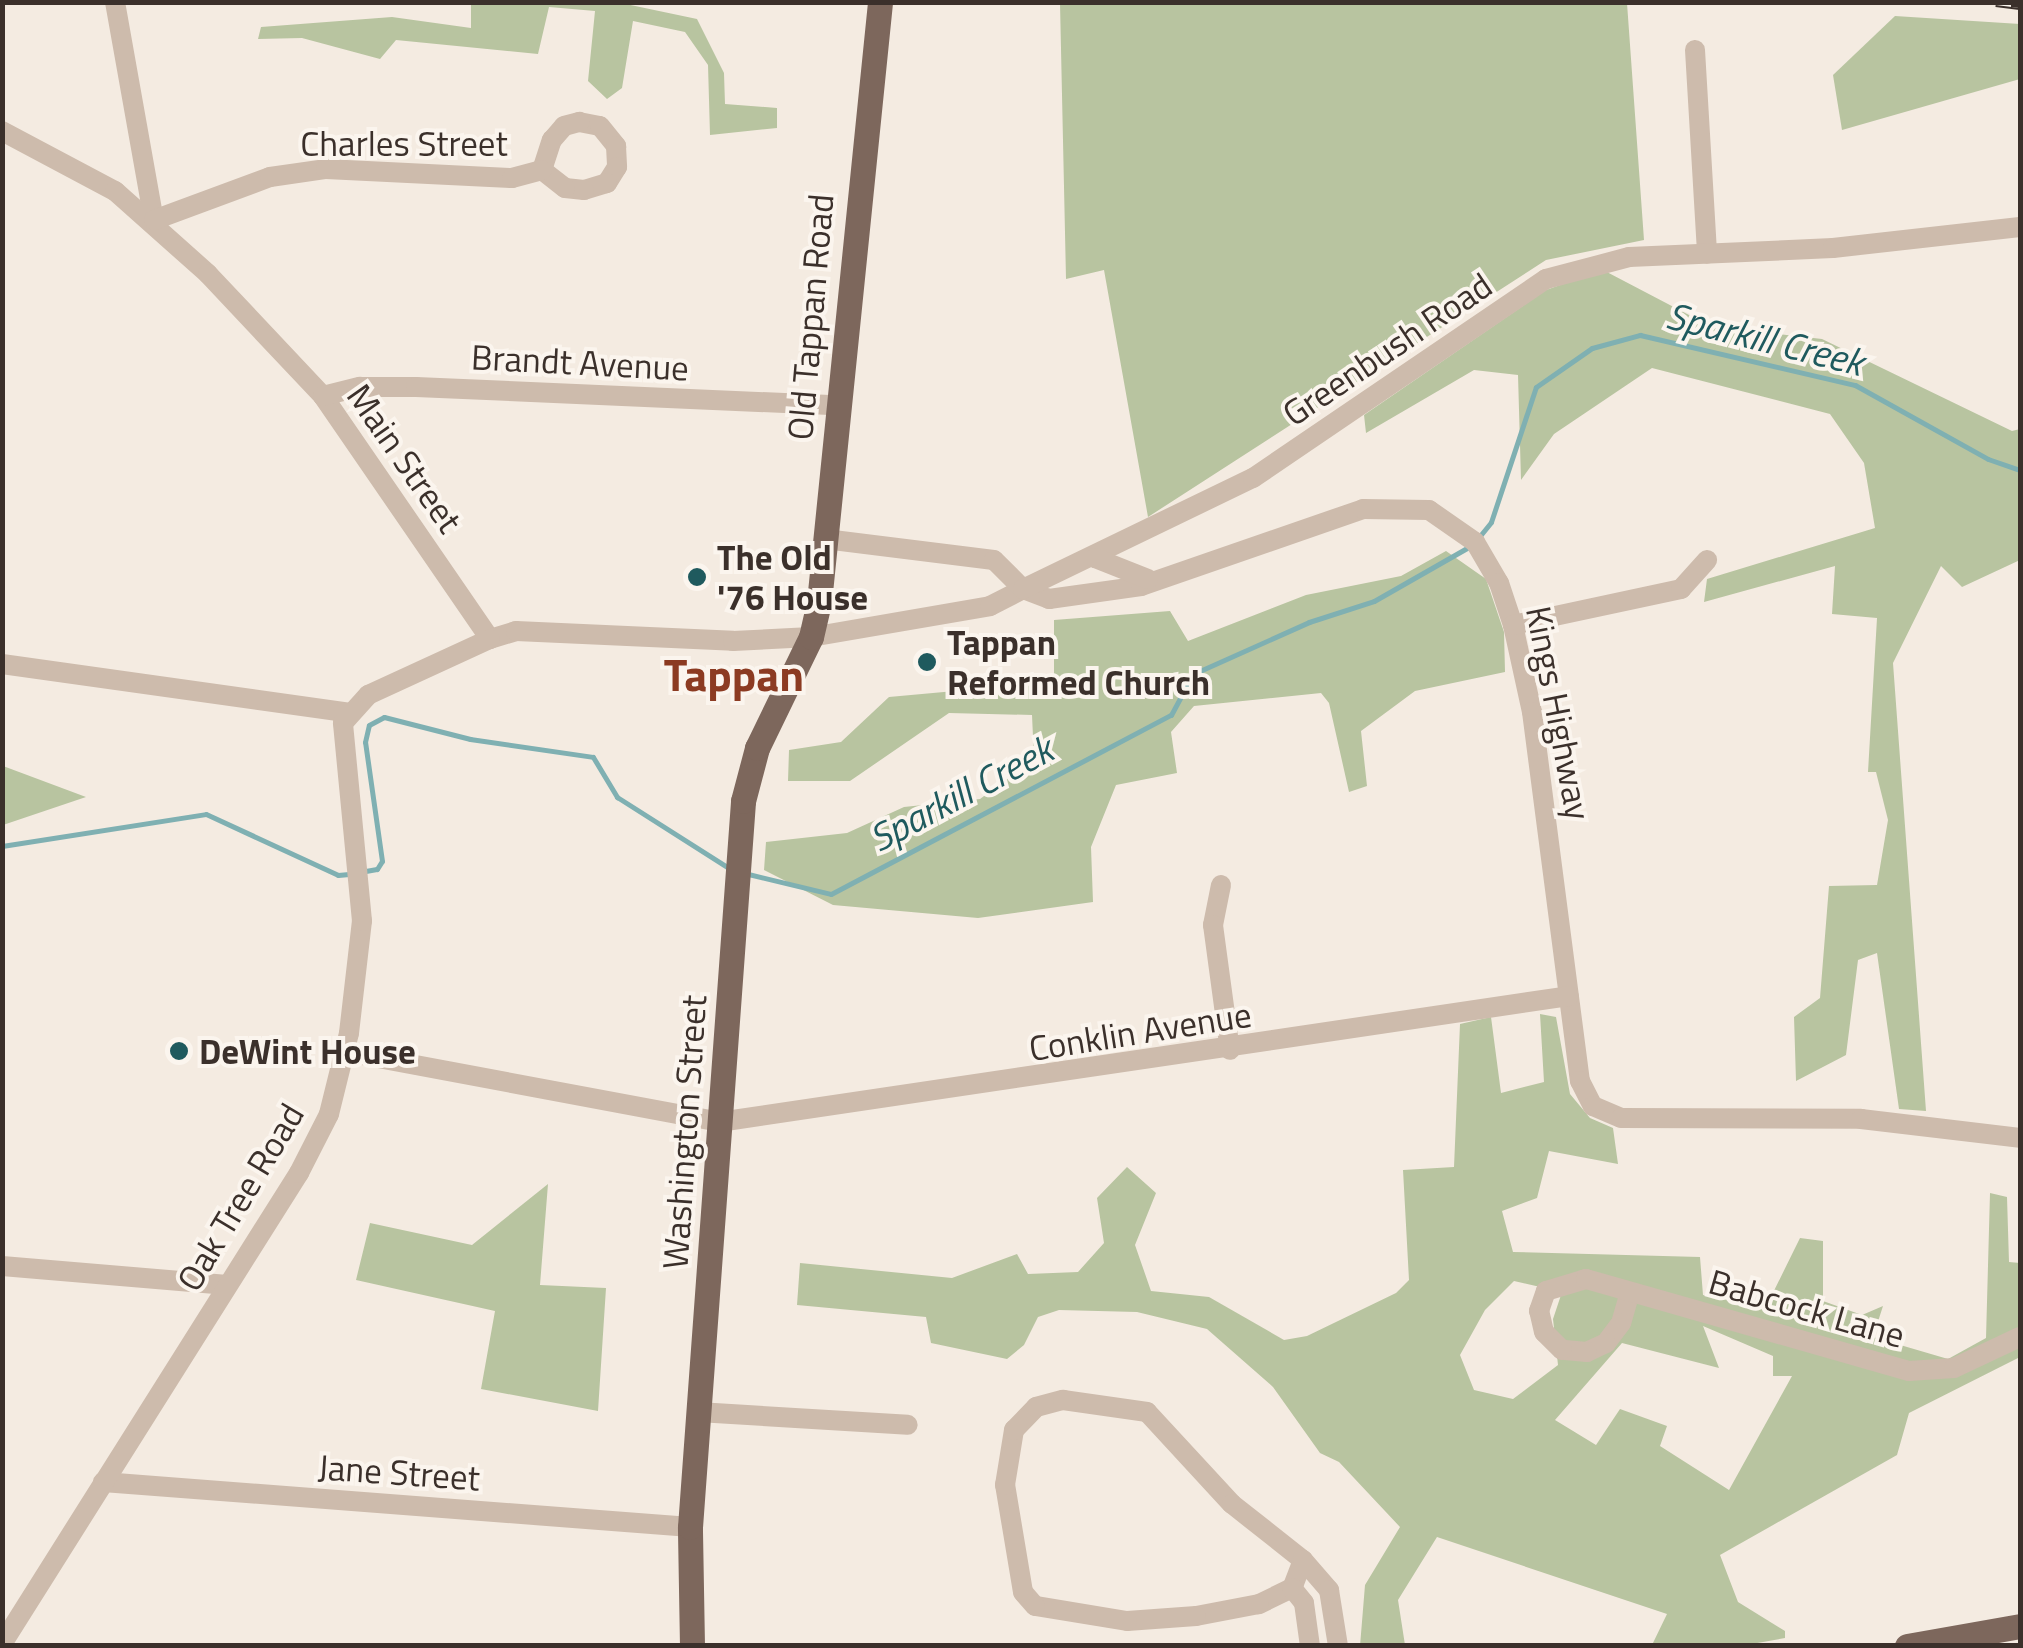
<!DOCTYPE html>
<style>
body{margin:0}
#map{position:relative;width:2023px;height:1648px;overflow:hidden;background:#f4ebe1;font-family:"Titillium Web",sans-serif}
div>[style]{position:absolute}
.green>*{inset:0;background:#b8c4a0}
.stream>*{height:5px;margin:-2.5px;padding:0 2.5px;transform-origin:2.5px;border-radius:2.5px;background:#7fb0b2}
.minor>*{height:20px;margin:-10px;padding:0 10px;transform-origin:10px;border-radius:10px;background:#cdbbac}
.major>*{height:25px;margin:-12.5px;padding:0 12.5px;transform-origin:12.5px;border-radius:12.5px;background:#7d675c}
.rail>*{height:9px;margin-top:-4.5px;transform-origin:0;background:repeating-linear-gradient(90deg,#fbf5ee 0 15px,#3b302b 0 30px);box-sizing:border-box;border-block:2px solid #3b302b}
.dots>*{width:28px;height:28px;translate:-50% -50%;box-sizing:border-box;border:5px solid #fbf5ee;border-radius:50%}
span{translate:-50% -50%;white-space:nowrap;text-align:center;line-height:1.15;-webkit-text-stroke:8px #fbf5ee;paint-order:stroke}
.street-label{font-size:35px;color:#3b302b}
.poi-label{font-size:35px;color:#3b302b;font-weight:700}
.left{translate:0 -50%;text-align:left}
.water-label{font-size:38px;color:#1f5a5e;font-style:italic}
.district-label{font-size:45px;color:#8c3b22;font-weight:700}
.frame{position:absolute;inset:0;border:5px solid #3b302b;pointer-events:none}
</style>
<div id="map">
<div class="green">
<i style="clip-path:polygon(471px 3px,621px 3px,697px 19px,724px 73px,725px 104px,777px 108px,777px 128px,710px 135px,708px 65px,685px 32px,633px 21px,622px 88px,607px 99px,588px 81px,595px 11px,549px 7px,538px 54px,396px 40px,380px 59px,302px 38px,258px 39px,261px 27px,392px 17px,471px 28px)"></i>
<i style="clip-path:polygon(1060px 3px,1627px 3px,1644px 240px,1546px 260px,1148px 517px,1104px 270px,1066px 279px)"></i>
<i style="clip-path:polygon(1895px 16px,2020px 24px,2020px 79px,1842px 130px,1833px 75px)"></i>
<i style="clip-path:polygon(1603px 270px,1710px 326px,1822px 339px,2012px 431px,2020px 429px,2020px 560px,1962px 587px,1941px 566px,1893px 663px,1926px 1111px,1899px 1109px,1877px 953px,1858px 960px,1846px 1055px,1796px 1081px,1794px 1017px,1820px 998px,1829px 886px,1877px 885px,1888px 820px,1876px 772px,1868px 772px,1877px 618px,1832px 614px,1835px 566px,1704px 602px,1707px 579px,1875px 528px,1864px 463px,1830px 414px,1652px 368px,1554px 434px,1521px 480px,1518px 375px,1474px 370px,1366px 433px,1364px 415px,1546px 290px)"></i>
<i style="clip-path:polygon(1446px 551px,1486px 579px,1504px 632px,1505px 672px,1415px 691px,1361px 731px,1367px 786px,1349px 792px,1329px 703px,1321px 693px,1194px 706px,1171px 732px,1177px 773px,1116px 785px,1091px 847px,1093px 902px,978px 918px,833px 905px,764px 870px,766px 842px,847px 833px,904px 807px,980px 799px,1034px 759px,1032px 715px,949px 713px,850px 781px,788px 781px,789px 750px,841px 742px,889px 697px,1054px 682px,1054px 620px,1170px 611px,1188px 641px,1306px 595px,1401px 576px)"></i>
<i style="clip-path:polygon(3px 766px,86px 797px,3px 825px)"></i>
<i style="clip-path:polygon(evenodd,1540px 1014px,1556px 1017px,1570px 1094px,1590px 1118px,1613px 1128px,1618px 1164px,1549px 1151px,1537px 1198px,1502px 1211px,1513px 1252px,1700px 1257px,1703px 1295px,1766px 1307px,1800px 1238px,1823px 1241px,1823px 1301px,1862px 1315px,1883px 1306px,1873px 1337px,1948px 1359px,1986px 1338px,1990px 1193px,2007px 1197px,2009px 1262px,2020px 1263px,2020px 1357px,1909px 1413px,1897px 1455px,1720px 1555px,1738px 1602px,1785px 1631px,1785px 1638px,1746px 1645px,1652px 1645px,1667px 1614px,1437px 1537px,1398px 1600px,1405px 1645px,1360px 1646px,1365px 1585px,1400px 1527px,1339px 1462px,1320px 1453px,1273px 1387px,1207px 1329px,1137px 1312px,1059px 1310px,1038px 1317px,1024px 1345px,1007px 1359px,931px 1343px,926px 1317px,797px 1305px,800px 1263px,952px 1278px,1017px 1254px,1028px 1274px,1078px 1272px,1104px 1243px,1097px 1198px,1127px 1167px,1156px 1193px,1135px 1245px,1151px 1291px,1209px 1297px,1284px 1340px,1307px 1336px,1396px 1293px,1409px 1280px,1403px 1170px,1454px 1167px,1460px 1024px,1491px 1017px,1501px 1093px,1544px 1082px,1540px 1014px,1514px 1281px,1562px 1292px,1553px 1319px,1558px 1365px,1513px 1399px,1474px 1390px,1460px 1355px,1485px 1310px,1514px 1281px,1540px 1014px,1703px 1326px,1773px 1356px,1773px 1376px,1792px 1376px,1729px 1490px,1660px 1446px,1667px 1426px,1620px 1409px,1596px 1445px,1555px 1420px,1622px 1343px,1719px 1368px,1703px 1326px)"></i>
<i style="clip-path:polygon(548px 1184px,540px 1285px,606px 1288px,598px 1411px,481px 1389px,495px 1311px,356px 1280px,370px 1223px,472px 1245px)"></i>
</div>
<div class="stream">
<i style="left:1479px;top:537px;width:19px;rotate:-51deg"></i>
<i style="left:1491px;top:522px;width:142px;rotate:-71.6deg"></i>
<i style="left:1536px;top:387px;width:68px;rotate:-34.9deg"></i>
<i style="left:1592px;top:348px;width:50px;rotate:-15.2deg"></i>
<i style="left:1640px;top:335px;width:221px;rotate:13.1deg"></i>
<i style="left:1855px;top:385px;width:152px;rotate:29.1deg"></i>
<i style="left:1988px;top:459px;width:34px;rotate:19deg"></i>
<i style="left:2px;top:846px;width:206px;rotate:-8.9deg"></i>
<i style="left:206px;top:814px;width:145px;rotate:24.8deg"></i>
<i style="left:338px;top:875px;width:11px;rotate:-5deg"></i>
<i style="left:360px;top:872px;width:17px;rotate:-10deg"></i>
<i style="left:377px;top:869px;width:9px;rotate:-58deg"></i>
<i style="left:382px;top:861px;width:120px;rotate:-98.1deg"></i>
<i style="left:365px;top:742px;width:17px;rotate:-77deg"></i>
<i style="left:369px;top:725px;width:17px;rotate:-28deg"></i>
<i style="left:384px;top:717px;width:89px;rotate:14.3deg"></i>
<i style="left:470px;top:739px;width:124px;rotate:8.3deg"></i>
<i style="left:593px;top:757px;width:47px;rotate:59deg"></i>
<i style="left:617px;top:797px;width:133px;rotate:32.4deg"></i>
<i style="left:744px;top:873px;width:89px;rotate:13.6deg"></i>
<i style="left:831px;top:894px;width:384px;rotate:-27.8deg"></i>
<i style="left:1171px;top:715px;width:47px;rotate:-61.8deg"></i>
<i style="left:1193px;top:674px;width:127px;rotate:-24.1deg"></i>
<i style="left:1309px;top:622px;width:68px;rotate:-17.9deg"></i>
<i style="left:1374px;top:601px;width:113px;rotate:-29.7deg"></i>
</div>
<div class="minor">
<i style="left:115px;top:2px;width:221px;rotate:79.9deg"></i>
<i style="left:1695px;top:50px;width:204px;rotate:86.6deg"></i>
<i style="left:579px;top:122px;width:21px;rotate:11deg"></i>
<i style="left:600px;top:126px;width:26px;rotate:51deg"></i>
<i style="left:616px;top:146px;width:21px;rotate:87deg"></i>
<i style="left:617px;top:167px;width:19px;rotate:122deg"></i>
<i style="left:607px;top:183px;width:24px;rotate:163deg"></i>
<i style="left:584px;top:190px;width:19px;rotate:-174deg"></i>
<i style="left:565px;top:188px;width:29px;rotate:-142deg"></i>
<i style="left:542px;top:170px;width:32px;rotate:-72deg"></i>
<i style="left:552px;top:140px;width:18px;rotate:-49deg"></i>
<i style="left:564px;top:126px;width:16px;rotate:-15deg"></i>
<i style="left:2px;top:131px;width:128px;rotate:28deg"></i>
<i style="left:115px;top:191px;width:125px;rotate:41.7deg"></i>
<i style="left:208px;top:274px;width:168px;rotate:46.7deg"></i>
<i style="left:323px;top:396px;width:295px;rotate:55.5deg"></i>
<i style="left:490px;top:639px;width:27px;rotate:-17deg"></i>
<i style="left:516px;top:631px;width:217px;rotate:2.6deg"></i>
<i style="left:733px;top:641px;width:78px;rotate:-2.9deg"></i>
<i style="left:811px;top:637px;width:182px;rotate:-9.8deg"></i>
<i style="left:990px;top:606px;width:37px;rotate:-27deg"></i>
<i style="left:1023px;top:589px;width:28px;rotate:21deg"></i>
<i style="left:1049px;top:599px;width:93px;rotate:-8deg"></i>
<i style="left:1141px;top:586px;width:235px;rotate:-19.1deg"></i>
<i style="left:1363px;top:509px;width:66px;rotate:0.9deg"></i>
<i style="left:1429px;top:510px;width:56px;rotate:34.8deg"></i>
<i style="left:1475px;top:542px;width:48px;rotate:59.7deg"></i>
<i style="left:1499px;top:583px;width:44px;rotate:71.6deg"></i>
<i style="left:1513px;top:625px;width:89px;rotate:77.7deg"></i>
<i style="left:1532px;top:712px;width:372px;rotate:82.6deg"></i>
<i style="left:1580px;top:1081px;width:28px;rotate:63deg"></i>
<i style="left:1593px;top:1106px;width:30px;rotate:23deg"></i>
<i style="left:1621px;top:1118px;width:240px;rotate:0.2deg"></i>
<i style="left:1861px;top:1119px;width:160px;rotate:6.8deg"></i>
<i style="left:154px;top:220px;width:124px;rotate:-20.3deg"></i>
<i style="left:270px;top:177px;width:57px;rotate:-8.1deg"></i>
<i style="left:326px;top:169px;width:186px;rotate:2.8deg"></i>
<i style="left:512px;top:178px;width:31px;rotate:-15deg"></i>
<i style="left:323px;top:396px;width:38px;rotate:-14deg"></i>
<i style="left:360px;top:387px;width:56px"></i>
<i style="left:416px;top:387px;width:420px;rotate:2.5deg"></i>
<i style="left:825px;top:539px;width:170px;rotate:7.1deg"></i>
<i style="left:994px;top:560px;width:41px;rotate:45deg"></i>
<i style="left:1023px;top:589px;width:255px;rotate:-25.8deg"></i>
<i style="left:1253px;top:478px;width:354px;rotate:-34.2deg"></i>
<i style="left:1546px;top:279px;width:86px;rotate:-14.8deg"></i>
<i style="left:1629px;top:257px;width:204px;rotate:-2.5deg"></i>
<i style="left:1833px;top:248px;width:188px;rotate:-6.4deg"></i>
<i style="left:1095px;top:558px;width:57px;rotate:21.6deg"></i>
<i style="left:1513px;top:625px;width:172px;rotate:-12.1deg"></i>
<i style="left:1681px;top:589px;width:39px;rotate:-48deg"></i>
<i style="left:2px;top:664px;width:350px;rotate:8deg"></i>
<i style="left:1221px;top:885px;width:41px;rotate:101.3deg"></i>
<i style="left:1213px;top:925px;width:126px;rotate:82.3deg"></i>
<i style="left:346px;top:1052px;width:380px;rotate:10.6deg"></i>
<i style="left:719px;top:1122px;width:859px;rotate:-8.43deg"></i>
<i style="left:2px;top:1266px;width:226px;rotate:4.8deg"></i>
<i style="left:1630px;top:1292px;width:32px;rotate:106deg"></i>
<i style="left:1621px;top:1323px;width:25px;rotate:127deg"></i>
<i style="left:1606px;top:1343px;width:21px;rotate:155deg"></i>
<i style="left:1587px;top:1352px;width:25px;rotate:-175deg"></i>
<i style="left:1562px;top:1350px;width:25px;rotate:-135deg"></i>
<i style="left:1544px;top:1332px;width:22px;rotate:-103deg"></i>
<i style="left:1539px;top:1311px;width:21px;rotate:-71deg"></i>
<i style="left:1546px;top:1291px;width:42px;rotate:-16.7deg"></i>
<i style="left:1586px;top:1279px;width:336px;rotate:15.9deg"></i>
<i style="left:1909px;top:1371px;width:45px;rotate:-3.8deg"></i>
<i style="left:1954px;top:1368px;width:73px;rotate:-25.2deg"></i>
<i style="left:698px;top:1412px;width:210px;rotate:3.5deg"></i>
<i style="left:103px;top:1482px;width:589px;rotate:4.38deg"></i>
<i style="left:1303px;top:1560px;width:30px;rotate:111deg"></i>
<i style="left:1292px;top:1588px;width:37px;rotate:154deg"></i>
<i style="left:1259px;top:1604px;width:64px;rotate:169.2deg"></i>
<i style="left:1196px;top:1616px;width:69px;rotate:175.9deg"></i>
<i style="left:1127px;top:1621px;width:93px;rotate:-170.7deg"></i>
<i style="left:1035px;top:1606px;width:18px;rotate:-131deg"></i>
<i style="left:1023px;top:1592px;width:109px;rotate:-99.5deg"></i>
<i style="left:1005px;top:1485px;width:56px;rotate:-80.7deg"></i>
<i style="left:1014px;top:1430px;width:32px;rotate:-46deg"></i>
<i style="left:1036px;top:1407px;width:28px;rotate:-15deg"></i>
<i style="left:1063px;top:1400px;width:85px;rotate:8.1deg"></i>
<i style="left:1147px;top:1412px;width:125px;rotate:47.3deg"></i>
<i style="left:1232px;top:1504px;width:90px;rotate:38.3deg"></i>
<i style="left:1303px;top:1560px;width:40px;rotate:49deg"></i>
<i style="left:1329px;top:1590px;width:57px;rotate:80.9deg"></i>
<i style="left:1292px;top:1588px;width:19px;rotate:51deg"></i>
<i style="left:1304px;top:1603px;width:43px;rotate:82.1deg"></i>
<i style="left:2px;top:1644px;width:557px;rotate:-57.77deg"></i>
<i style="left:299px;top:1173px;width:66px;rotate:-63deg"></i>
<i style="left:329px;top:1114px;width:83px;rotate:-76.1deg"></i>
<i style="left:349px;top:1033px;width:113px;rotate:-83.4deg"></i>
<i style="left:362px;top:921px;width:199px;rotate:-95.5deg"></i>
<i style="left:343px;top:723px;width:38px;rotate:-48deg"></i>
<i style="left:368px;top:695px;width:134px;rotate:-24.7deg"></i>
</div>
<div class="major">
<i style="left:692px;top:1646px;width:119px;rotate:-91deg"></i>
<i style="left:690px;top:1527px;width:728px;rotate:-85.82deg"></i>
<i style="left:743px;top:801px;width:55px;rotate:-75.2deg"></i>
<i style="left:757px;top:748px;width:123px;rotate:-64.1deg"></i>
<i style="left:811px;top:637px;width:36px;rotate:-77deg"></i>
<i style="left:819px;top:602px;width:603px;rotate:-84.19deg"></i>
<i style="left:1907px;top:1646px;width:115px;rotate:-10deg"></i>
</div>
<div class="rail">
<i style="left:1996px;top:2px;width:24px;rotate:7deg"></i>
</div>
<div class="dots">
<i style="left:697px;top:577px;background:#1f5a5e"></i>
<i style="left:927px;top:662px;background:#1f5a5e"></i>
<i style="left:179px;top:1051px;background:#1f5a5e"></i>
</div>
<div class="street-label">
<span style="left:404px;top:143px">Charles Street</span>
<span style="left:810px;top:317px;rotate:-85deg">Old Tappan Road</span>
<span style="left:1387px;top:349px;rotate:-34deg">Greenbush Road</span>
<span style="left:580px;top:362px;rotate:3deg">Brandt Avenue</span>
<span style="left:405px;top:458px;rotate:55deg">Main Street</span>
<span style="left:1559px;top:713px;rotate:79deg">Kings Highway</span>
<span style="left:1140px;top:1031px;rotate:-9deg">Conklin Avenue</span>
<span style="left:684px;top:1132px;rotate:-86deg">Washington Street</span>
<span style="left:240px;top:1197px;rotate:-59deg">Oak Tree Road</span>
<span style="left:1807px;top:1308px;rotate:16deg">Babcock Lane</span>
<span style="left:399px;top:1472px;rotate:4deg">Jane Street</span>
</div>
<div class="poi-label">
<span class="left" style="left:717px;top:577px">The Old<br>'76 House</span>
<span class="left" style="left:947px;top:662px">Tappan<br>Reformed Church</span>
<span class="left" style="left:199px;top:1051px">DeWint House</span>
</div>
<div class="water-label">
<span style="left:1765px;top:339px;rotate:14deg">Sparkill Creek</span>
<span style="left:961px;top:794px;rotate:-28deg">Sparkill Creek</span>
</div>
<div class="district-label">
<span style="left:734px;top:675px">Tappan</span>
</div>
<div class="frame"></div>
</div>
